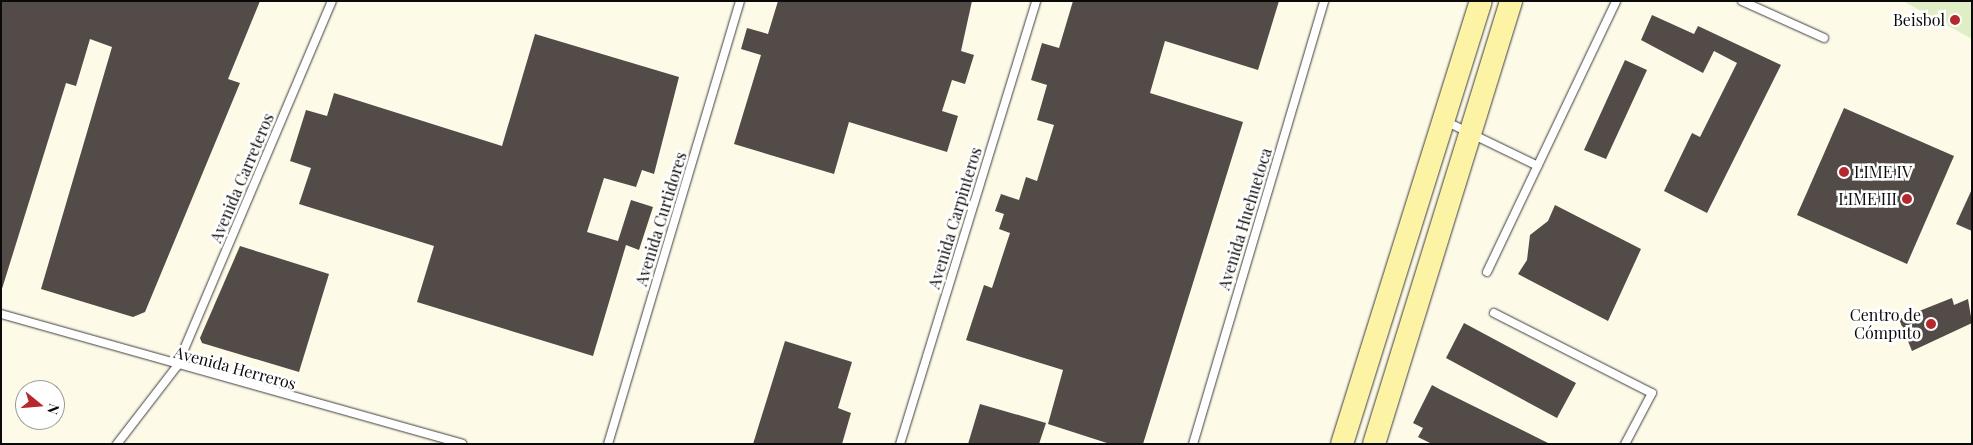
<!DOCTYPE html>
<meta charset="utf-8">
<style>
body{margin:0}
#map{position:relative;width:1973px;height:445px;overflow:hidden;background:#fefae8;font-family:"Playfair Display",serif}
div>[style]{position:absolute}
.pitch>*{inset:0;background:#dfeec5}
.building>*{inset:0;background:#524b47}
.roads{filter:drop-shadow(0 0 1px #3d3d3d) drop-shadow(0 0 1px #3d3d3d)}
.lane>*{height:8px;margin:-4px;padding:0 4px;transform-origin:4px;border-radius:4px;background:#fff}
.secondary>*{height:22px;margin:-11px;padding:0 11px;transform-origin:11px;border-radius:11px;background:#fcf3a5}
.dots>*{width:14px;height:14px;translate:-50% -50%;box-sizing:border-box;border:2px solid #fff;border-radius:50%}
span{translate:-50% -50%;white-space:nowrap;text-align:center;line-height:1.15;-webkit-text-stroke:5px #fff;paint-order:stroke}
.poi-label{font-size:16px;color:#0a0a0a}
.right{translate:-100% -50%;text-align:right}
.left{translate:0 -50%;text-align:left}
.street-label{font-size:16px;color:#0a0a0a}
.frame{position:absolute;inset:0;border:2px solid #0a0a0a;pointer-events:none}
.north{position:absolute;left:15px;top:380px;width:50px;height:50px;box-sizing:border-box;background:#fff;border:1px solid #9d9d9d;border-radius:50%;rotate:107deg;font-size:14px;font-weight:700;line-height:20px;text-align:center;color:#0a0a0a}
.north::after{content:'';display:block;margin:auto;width:18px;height:22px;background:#b4282e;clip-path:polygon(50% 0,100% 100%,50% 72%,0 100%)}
</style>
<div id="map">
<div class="pitch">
<i style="clip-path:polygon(1903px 1px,1972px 1px,1972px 39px)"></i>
</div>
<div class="building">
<i style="clip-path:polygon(1px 1px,260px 1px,228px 79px,240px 83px,145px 312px,133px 317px,41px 289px,112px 47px,90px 39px,76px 86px,66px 83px,1px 292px)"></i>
<i style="clip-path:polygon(778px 1px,972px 1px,961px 51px,974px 55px,965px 84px,952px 80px,942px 111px,958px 116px,947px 152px,849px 122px,834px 174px,734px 144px,761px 55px,741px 49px,747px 28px,768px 34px)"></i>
<i style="clip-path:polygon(1073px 1px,1279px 1px,1258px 70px,1165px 41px,1150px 93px,1243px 122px,1143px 444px,1110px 444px,1048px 424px,1063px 370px,966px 340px,984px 285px,992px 288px,1010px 233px,999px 229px,1004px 214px,995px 211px,1001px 194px,1019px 200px,1026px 177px,1037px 181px,1054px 125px,1037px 120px,1047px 85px,1031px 80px,1042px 43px,1059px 48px)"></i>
<i style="clip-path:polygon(1652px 15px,1694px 34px,1698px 26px,1781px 65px,1707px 213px,1664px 191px,1692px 133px,1700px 137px,1737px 63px,1714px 51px,1703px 73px,1641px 40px)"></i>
<i style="clip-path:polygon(535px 34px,679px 77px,654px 174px,642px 170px,636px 187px,604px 178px,587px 232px,618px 241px,631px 200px,653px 207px,639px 250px,626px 245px,593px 356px,417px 302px,434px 246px,299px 204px,311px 168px,290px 161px,306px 110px,327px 116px,334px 93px,502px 146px)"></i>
<i style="clip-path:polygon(1625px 60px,1647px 70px,1606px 159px,1584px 150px)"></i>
<i style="clip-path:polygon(1844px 108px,1954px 156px,1907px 264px,1797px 215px)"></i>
<i style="clip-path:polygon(1972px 189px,1972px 231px,1956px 224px)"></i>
<i style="clip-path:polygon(1555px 205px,1641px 249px,1608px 321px,1518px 274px,1527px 260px,1530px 235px,1548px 221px)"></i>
<i style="clip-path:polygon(240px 246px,329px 274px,299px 372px,202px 343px,200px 338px)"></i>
<i style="clip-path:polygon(1952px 298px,1954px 305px,1968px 299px,1972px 323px,1912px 351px,1899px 319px)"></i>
<i style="clip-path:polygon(1464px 323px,1576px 383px,1557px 418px,1446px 358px)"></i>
<i style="clip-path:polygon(785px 341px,852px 362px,838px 408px,851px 413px,842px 444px,753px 444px)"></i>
<i style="clip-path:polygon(1432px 385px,1441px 390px,1550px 444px,1432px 444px,1418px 437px,1423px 428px,1413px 423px)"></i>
<i style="clip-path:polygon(980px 404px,1046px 423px,1039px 444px,968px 444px)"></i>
</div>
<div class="roads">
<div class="lane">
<i style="left:1742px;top:1px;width:90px;rotate:24.3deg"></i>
<i style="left:1445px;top:121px;width:103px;rotate:25.8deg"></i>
<i style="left:1487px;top:272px;width:300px;rotate:-64.5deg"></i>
<i style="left:1494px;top:313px;width:177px;rotate:26.9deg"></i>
<i style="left:1652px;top:393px;width:58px;rotate:117.9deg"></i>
<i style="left:1px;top:314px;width:479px;rotate:15.7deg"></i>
<i style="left:117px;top:444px;width:98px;rotate:-52.4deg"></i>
<i style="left:177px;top:366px;width:397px;rotate:-67deg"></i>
<i style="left:608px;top:444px;width:462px;rotate:-73.4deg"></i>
<i style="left:900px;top:444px;width:463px;rotate:-72.9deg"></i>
<i style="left:1193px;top:444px;width:462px;rotate:-73.5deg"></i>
</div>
<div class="secondary">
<i style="left:1342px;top:444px;width:464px;rotate:-72.6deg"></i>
<i style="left:1374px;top:444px;width:464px;rotate:-72.8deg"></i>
</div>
</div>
<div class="dots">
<i style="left:1955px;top:20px;background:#b4282e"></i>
<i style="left:1844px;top:172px;background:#b4282e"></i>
<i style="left:1907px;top:199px;background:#b4282e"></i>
<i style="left:1931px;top:324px;background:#b4282e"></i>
</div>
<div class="poi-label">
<span class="right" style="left:1945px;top:20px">Beisbol</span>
<span class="left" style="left:1854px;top:172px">LIME IV</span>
<span class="right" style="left:1897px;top:199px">LIME III</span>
<span class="right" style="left:1921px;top:324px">Centro de<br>Cómputo</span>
</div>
<div class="street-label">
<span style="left:242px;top:178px;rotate:-67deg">Avenida Carreteros</span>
<span style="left:955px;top:218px;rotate:-73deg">Avenida Carpinteros</span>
<span style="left:661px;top:219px;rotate:-73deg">Avenida Curtidores</span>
<span style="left:1245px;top:219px;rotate:-73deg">Avenida Huehuetoca</span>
<span style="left:235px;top:368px;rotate:15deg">Avenida Herreros</span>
</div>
<div class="frame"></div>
<div class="north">N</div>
</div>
